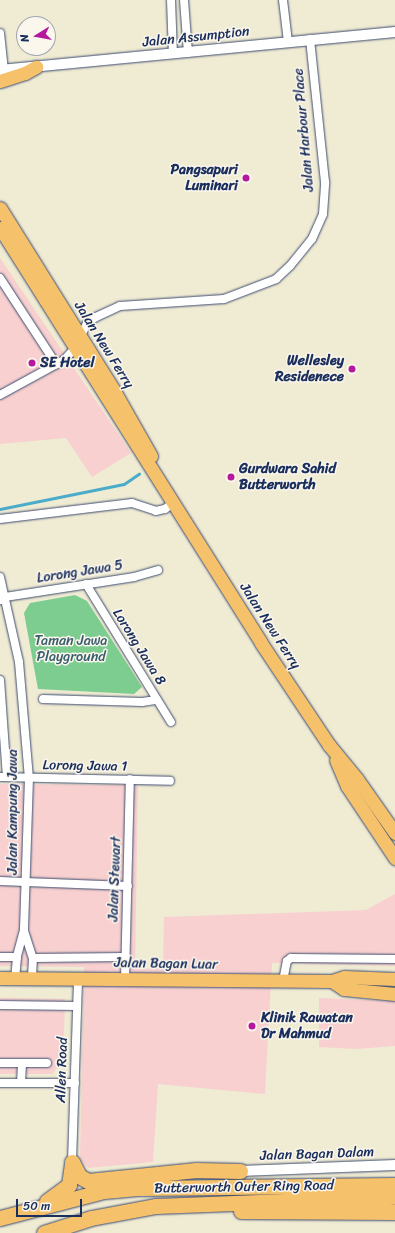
<!DOCTYPE html>
<style>
body{margin:0}
#map{position:relative;width:395px;height:1233px;overflow:hidden;background:#f0ebd3;font-family:Sriracha,sans-serif}
div>[style]{position:absolute}
.built>*{inset:0;background:#f7d0cf}
.green>*{inset:0;background:#7ccd8f}
.stream>*{height:2.5px;margin:-1.25px;padding:0 1.25px;transform-origin:1.25px;border-radius:1.25px;background:#4babca}
.roads{filter:drop-shadow(0 0 1px #3b4b70) drop-shadow(0 0 1px #3b4b70)}
.minor>*{height:8px;margin:-4px;padding:0 4px;transform-origin:4px;border-radius:4px;background:#fff}
.tertiary>*{height:10px;margin:-5px;padding:0 5px;transform-origin:5px;border-radius:5px;background:#fff}
.primary>*{height:13px;margin:-6.5px;padding:0 6.5px;transform-origin:6.5px;border-radius:6.5px;background:#f6c16b}
.trunk>*{height:13px;margin:-6.5px;padding:0 6.5px;transform-origin:6.5px;border-radius:6.5px;background:#f6c16b}
.motorway>*{height:15px;margin:-7.5px;padding:0 7.5px;transform-origin:7.5px;border-radius:7.5px;background:#f6c16b}
.dots>*{width:11px;height:11px;translate:-50% -50%;box-sizing:border-box;border:2px solid #fbf7ec;border-radius:50%}
span{translate:-50% -50%;white-space:nowrap;text-align:center;line-height:1.15;-webkit-text-stroke:3px #fbf7ec;paint-order:stroke}
.street-label{font-size:14px;color:#1b2f5e}
.poi-label{font-size:14px;color:#1b2f5e;font-weight:700}
.right{translate:-100% -50%;text-align:right}
.left{translate:0 -50%;text-align:left}
.park-label{font-size:14px;color:#385e6d}
.north{position:absolute;left:16px;top:16px;width:40px;height:40px;box-sizing:border-box;background:#fbf7ec;border:1px solid #a1a7b3;border-radius:50%;rotate:259deg;font-size:11px;font-weight:700;line-height:16px;text-align:center;color:#1b2f5e}
.north::after{content:'';display:block;margin:auto;width:14px;height:18px;background:#b5179e;clip-path:polygon(50% 0,100% 100%,50% 72%,0 100%)}
.scale{position:absolute;left:16px;top:1199px;width:66px;height:18px;box-sizing:border-box;border:2px solid #1b2f5e;border-top:0;padding-left:5px;font-size:12px;line-height:14px;white-space:nowrap;color:#1b2f5e;-webkit-text-stroke:3px #fbf7ec;paint-order:stroke}
</style>
<div id="map">
<div class="built">
<i style="clip-path:polygon(0 258px,131px 453px,92px 477px,66px 438px,0 444px)"></i>
<i style="clip-path:polygon(0 784px,138px 785px,135px 969px,163px 968px,164px 917px,366px 910px,395px 894px,395px 966px,272px 963px,265px 1094px,158px 1084px,153px 1162px,88px 1168px,80px 1159px,84px 967px,0 966px)"></i>
<i style="clip-path:polygon(0 998px,65px 999px,63px 1061px,52px 1074px,0 1074px)"></i>
<i style="clip-path:polygon(319px 998px,395px 1001px,395px 1046px,356px 1049px,319px 1047px)"></i>
</div>
<div class="green">
<i style="clip-path:polygon(75px 595px,87px 601px,142px 687px,134px 694px,38px 689px,24px 613px,30px 603px)"></i>
</div>
<div class="stream">
<i style="left:0;top:509px;width:126px;rotate:-11.4deg"></i>
<i style="left:124px;top:484px;width:18px;rotate:-34deg"></i>
</div>
<div class="roads">
<div class="minor">
<i style="left:171px;top:0;width:54px;rotate:87.9deg"></i>
<i style="left:184px;top:0;width:53px;rotate:85.7deg"></i>
<i style="left:283px;top:0;width:42px;rotate:83.2deg"></i>
<i style="left:0;top:33px;width:36px;rotate:84deg"></i>
<i style="left:0;top:278px;width:103px;rotate:56.9deg"></i>
<i style="left:0;top:395px;width:73px;rotate:-28.7deg"></i>
<i style="left:64px;top:360px;width:16px;rotate:-47deg"></i>
<i style="left:75px;top:348px;width:28px;rotate:-64deg"></i>
<i style="left:87px;top:323px;width:11px;rotate:-34deg"></i>
<i style="left:96px;top:317px;width:26px;rotate:-25deg"></i>
<i style="left:120px;top:306px;width:104px;rotate:-3.9deg"></i>
<i style="left:224px;top:299px;width:56px;rotate:-21deg"></i>
<i style="left:276px;top:279px;width:19px;rotate:-43deg"></i>
<i style="left:290px;top:266px;width:35px;rotate:-51deg"></i>
<i style="left:312px;top:239px;width:27px;rotate:-66deg"></i>
<i style="left:323px;top:214px;width:32px;rotate:-86deg"></i>
<i style="left:325px;top:182px;width:144px;rotate:-96deg"></i>
<i style="left:0;top:519px;width:133px;rotate:-6.9deg"></i>
<i style="left:132px;top:503px;width:25px;rotate:18deg"></i>
<i style="left:156px;top:511px;width:9px;rotate:-13deg"></i>
<i style="left:165px;top:509px;width:11px;rotate:-38deg"></i>
<i style="left:0;top:577px;width:87px;rotate:77.4deg"></i>
<i style="left:19px;top:662px;width:116px;rotate:85.1deg"></i>
<i style="left:29px;top:778px;width:152px;rotate:91.9deg"></i>
<i style="left:24px;top:930px;width:28px;rotate:105deg"></i>
<i style="left:17px;top:957px;width:21px;rotate:95deg"></i>
<i style="left:86px;top:584px;width:162px;rotate:58.4deg"></i>
<i style="left:1px;top:600px;width:5px;rotate:-37deg"></i>
<i style="left:5px;top:597px;width:131px;rotate:-8.8deg"></i>
<i style="left:134px;top:577px;width:25px;rotate:-16deg"></i>
<i style="left:0;top:680px;width:97px;rotate:85.9deg"></i>
<i style="left:43px;top:699px;width:99px;rotate:1.7deg"></i>
<i style="left:142px;top:702px;width:15px;rotate:-8deg"></i>
<i style="left:0;top:777px;width:170px;rotate:1.3deg"></i>
<i style="left:0;top:881px;width:128px;rotate:2.2deg"></i>
<i style="left:24px;top:931px;width:28px;rotate:72deg"></i>
<i style="left:33px;top:958px;width:20px;rotate:93deg"></i>
<i style="left:0;top:957px;width:17px"></i>
<i style="left:33px;top:958px;width:93px;rotate:-0.6deg"></i>
<i style="left:125px;top:979px;width:200px;rotate:-88.6deg"></i>
<i style="left:283px;top:981px;width:20px;rotate:-79deg"></i>
<i style="left:287px;top:961px;width:5px;rotate:-37deg"></i>
<i style="left:291px;top:958px;width:104px;rotate:0.6deg"></i>
<i style="left:0;top:1005px;width:77px;rotate:0.7deg"></i>
<i style="left:0;top:1063px;width:47px"></i>
<i style="left:0;top:1083px;width:75px"></i>
<i style="left:21px;top:1083px;width:20px;rotate:-87deg"></i>
<i style="left:72px;top:1162px;width:183px;rotate:-88.1deg"></i>
</div>
<div class="tertiary">
<i style="left:0;top:70px;width:397px;rotate:-5.5deg"></i>
<i style="left:240px;top:1171px;width:155px;rotate:-2.2deg"></i>
</div>
<div class="primary">
<i style="left:0;top:978px;width:332px;rotate:0.5deg"></i>
<i style="left:332px;top:981px;width:13px;rotate:-18deg"></i>
<i style="left:344px;top:977px;width:51px;rotate:2.2deg"></i>
<i style="left:332px;top:981px;width:14px;rotate:34deg"></i>
<i style="left:344px;top:989px;width:51px;rotate:5.6deg"></i>
</div>
<div class="trunk">
<i style="left:0;top:81px;width:26px;rotate:-18deg"></i>
<i style="left:25px;top:73px;width:13px;rotate:-29deg"></i>
<i style="left:0;top:208px;width:213px;rotate:58deg"></i>
<i style="left:113px;top:389px;width:77px;rotate:60.4deg"></i>
<i style="left:0;top:228px;width:490px;rotate:57.8deg"></i>
<i style="left:261px;top:643px;width:123px;rotate:56.3deg"></i>
<i style="left:329px;top:745px;width:44px;rotate:50.5deg"></i>
<i style="left:357px;top:779px;width:66px;rotate:54.9deg"></i>
<i style="left:336px;top:760px;width:28px;rotate:67deg"></i>
<i style="left:347px;top:786px;width:87px;rotate:56.3deg"></i>
</div>
<div class="motorway">
<i style="left:72px;top:1162px;width:16px;rotate:63deg"></i>
<i style="left:79px;top:1176px;width:10px;rotate:29deg"></i>
<i style="left:88px;top:1181px;width:109px;rotate:-5.8deg"></i>
<i style="left:196px;top:1170px;width:44px;rotate:1.3deg"></i>
<i style="left:47px;top:1201px;width:27px;rotate:-36deg"></i>
<i style="left:69px;top:1185px;width:22px;rotate:-82deg"></i>
<i style="left:241px;top:1211px;width:154px;rotate:0.4deg"></i>
<i style="left:0;top:1218px;width:107px;rotate:-14.6deg"></i>
<i style="left:104px;top:1191px;width:36px;rotate:-5deg"></i>
<i style="left:140px;top:1188px;width:255px;rotate:-0.7deg"></i>
<i style="left:44px;top:1233px;width:49px;rotate:-17.7deg"></i>
<i style="left:91px;top:1218px;width:66px;rotate:-10.5deg"></i>
<i style="left:156px;top:1206px;width:239px;rotate:-2.2deg"></i>
</div>
</div>
<div class="dots">
<i style="left:246px;top:178px;background:#b5179e"></i>
<i style="left:32px;top:363px;background:#b5179e"></i>
<i style="left:352px;top:369px;background:#b5179e"></i>
<i style="left:231px;top:477px;background:#b5179e"></i>
<i style="left:252px;top:1026px;background:#b5179e"></i>
</div>
<div class="street-label">
<span style="left:196px;top:37px;rotate:-6deg">Jalan Assumption</span>
<span style="left:304px;top:130px;rotate:-95deg">Jalan Harbour Place</span>
<span style="left:104px;top:345px;rotate:58deg">Jalan New Ferry</span>
<span style="left:80px;top:572px;rotate:-9deg">Lorong Jawa 5</span>
<span style="left:270px;top:626px;rotate:57deg">Jalan New Ferry</span>
<span style="left:139px;top:647px;rotate:58deg">Lorong Jawa 8</span>
<span style="left:85px;top:766px;rotate:1deg">Lorong Jawa 1</span>
<span style="left:13px;top:812px;rotate:-90deg">Jalan Kampung Jawa</span>
<span style="left:115px;top:879px;rotate:-88deg">Jalan Stewart</span>
<span style="left:166px;top:964px;rotate:1deg">Jalan Bagan Luar</span>
<span style="left:62px;top:1070px;rotate:-88deg">Allen Road</span>
<span style="left:317px;top:1154px;rotate:-2deg">Jalan Bagan Dalam</span>
<span style="left:244px;top:1187px;rotate:-1deg">Butterworth Outer Ring Road</span>
</div>
<div class="poi-label">
<span class="right" style="left:238px;top:178px">Pangsapuri<br>Luminari</span>
<span class="right" style="left:344px;top:369px">Wellesley<br>Residenece</span>
<span class="left" style="left:40px;top:363px">SE Hotel</span>
<span class="left" style="left:239px;top:477px">Gurdwara Sahid<br>Butterworth</span>
<span class="left" style="left:261px;top:1026px">Klinik Rawatan<br>Dr Mahmud</span>
</div>
<div class="park-label">
<span style="left:71px;top:649px">Taman Jawa<br>Playground</span>
</div>
<div class="north">N</div>
<div class="scale">50 m</div>
</div>
